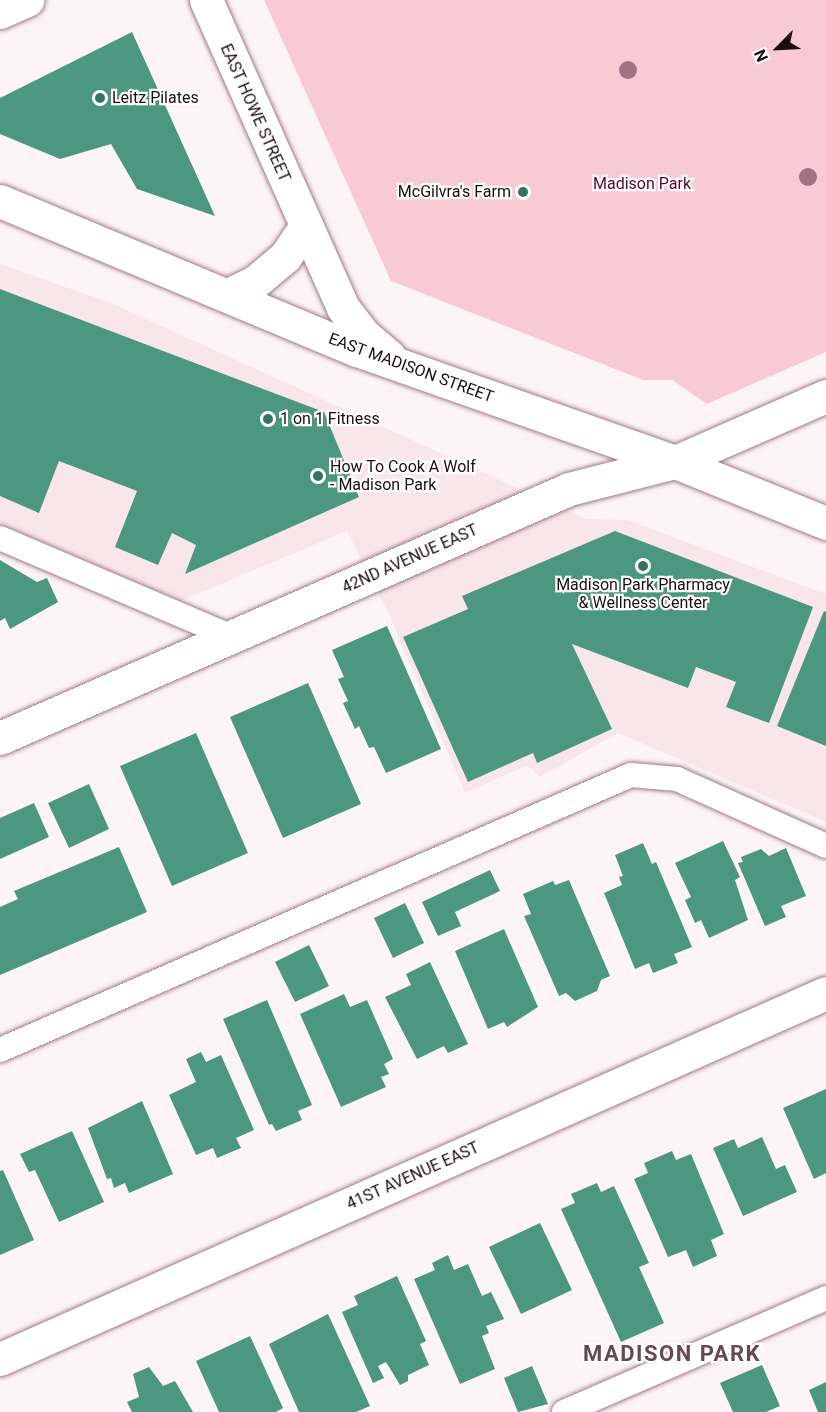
<!DOCTYPE html>
<style>
body{margin:0}
#map{position:relative;width:826px;height:1412px;overflow:hidden;background:#fcf4f6;font-family:Roboto,sans-serif}
div>[style]{position:absolute}
.built>*{inset:0;background:#f9e6eb}
.green>*{inset:0;background:#f8cad6}
.building>*{inset:0;background:#4c9780}
.roads{filter:drop-shadow(0 0 2px #9e7c85) drop-shadow(0 0 2px #9e7c85)}
.lane>*{height:24px;margin:-12px;padding:0 12px;transform-origin:12px;border-radius:12px;background:#fff}
.street>*{height:33px;margin:-16.5px;padding:0 16.5px;transform-origin:16.5px;border-radius:16.5px;background:#fff}
.secondary>*{height:33px;margin:-16.5px;padding:0 16.5px;transform-origin:16.5px;border-radius:16.5px;background:#fff}
.trees>*{width:18px;height:18px;margin:-9px;border-radius:50%;background:#a17186}
.dots>*{width:16px;height:16px;translate:-50% -50%;box-sizing:border-box;border:3px solid #fff;border-radius:50%}
span{translate:-50% -50%;white-space:nowrap;text-align:center;line-height:1.15;-webkit-text-stroke:4.5px #fff;paint-order:stroke}
.poi-label{font-size:16px;color:#190d10}
.left{translate:0 -50%;text-align:left}
.right{translate:-100% -50%;text-align:right}
.street-label{font-size:16px;color:#190d10}
.park-label{font-size:16px;color:#57062b}
.district-label{font-size:22px;color:#684952;font-weight:700;letter-spacing:1.5px}
.north{position:absolute;left:748px;top:18px;width:60px;height:60px;-webkit-text-stroke:4px #fff;paint-order:stroke;rotate:246deg;font-size:16px;font-weight:700;line-height:24px;text-align:center;color:#190d10}
.north::after{content:'';display:block;margin:auto;width:21px;height:27px;background:#190d10;clip-path:polygon(50% 0,100% 100%,50% 72%,0 100%)}
</style>
<div id="map">
<div class="built">
<i style="clip-path:polygon(0 264px,111px 303px,586px 519px,627px 520px,826px 594px,826px 822px,618px 733px,540px 777px,528px 765px,465px 793px,389px 614px,347px 531px,180px 601px,0 524px)"></i>
</div>
<div class="green">
<i style="clip-path:polygon(264px 0,826px 0,826px 352px,707px 404px,672px 380px,643px 380px,391px 281px)"></i>
</div>
<div class="building">
<i style="clip-path:polygon(132px 32px,215px 216px,137px 189px,111px 144px,60px 159px,0 134px,0 98px)"></i>
<i style="clip-path:polygon(0 289px,324px 412px,359px 497px,185px 574px,196px 545px,172px 533px,158px 565px,115px 547px,137px 491px,59px 461px,39px 513px,0 496px)"></i>
<i style="clip-path:polygon(615px 531px,813px 607px,769px 723px,726px 707px,736px 682px,696px 667px,688px 688px,572px 644px,612px 729px,537px 763px,533px 753px,468px 782px,403px 637px,468px 609px,462px 596px)"></i>
<i style="clip-path:polygon(0 560px,37px 582px,47px 578px,58px 602px,10px 629px,5px 618px,0 621px)"></i>
<i style="clip-path:polygon(824px 611px,826px 612px,826px 746px,777px 726px)"></i>
<i style="clip-path:polygon(387px 626px,441px 749px,386px 773px,374px 747px,369px 748px,359px 726px,355px 729px,343px 703px,348px 701px,338px 679px,344px 677px,332px 650px)"></i>
<i style="clip-path:polygon(308px 683px,361px 804px,283px 838px,230px 717px)"></i>
<i style="clip-path:polygon(196px 733px,248px 853px,172px 886px,120px 766px)"></i>
<i style="clip-path:polygon(89px 784px,109px 829px,69px 848px,48px 803px)"></i>
<i style="clip-path:polygon(34px 803px,49px 837px,0 859px,0 818px)"></i>
<i style="clip-path:polygon(723px 841px,740px 877px,735px 880px,748px 920px,709px 938px,701px 920px,695px 923px,685px 900px,691px 897px,675px 863px)"></i>
<i style="clip-path:polygon(643px 843px,652px 864px,656px 862px,692px 947px,674px 954px,678px 963px,653px 973px,649px 963px,635px 969px,604px 893px,622px 885px,619px 877px,623px 876px,615px 855px)"></i>
<i style="clip-path:polygon(119px 847px,147px 912px,0 975px,0 907px,18px 899px,14px 891px)"></i>
<i style="clip-path:polygon(786px 848px,806px 896px,781px 906px,786px 917px,765px 926px,738px 863px,743px 862px,741px 857px,761px 849px,769px 856px)"></i>
<i style="clip-path:polygon(490px 870px,500px 891px,455px 912px,461px 926px,438px 936px,422px 902px)"></i>
<i style="clip-path:polygon(569px 880px,610px 976px,601px 980px,597px 991px,575px 1001px,566px 993px,559px 996px,524px 916px,531px 914px,523px 894px,553px 881px,555px 885px)"></i>
<i style="clip-path:polygon(405px 903px,424px 943px,393px 958px,374px 918px)"></i>
<i style="clip-path:polygon(504px 929px,538px 1007px,507px 1027px,504px 1022px,488px 1029px,455px 951px)"></i>
<i style="clip-path:polygon(309px 945px,329px 986px,295px 1002px,275px 962px)"></i>
<i style="clip-path:polygon(430px 962px,468px 1044px,448px 1053px,444px 1046px,417px 1059px,385px 997px,411px 985px,406px 974px)"></i>
<i style="clip-path:polygon(344px 994px,350px 1007px,367px 1000px,393px 1059px,384px 1064px,389px 1074px,381px 1077px,386px 1087px,341px 1107px,300px 1014px)"></i>
<i style="clip-path:polygon(267px 1000px,312px 1105px,298px 1111px,302px 1120px,276px 1131px,272px 1124px,269px 1125px,223px 1019px)"></i>
<i style="clip-path:polygon(201px 1052px,206px 1062px,221px 1055px,254px 1130px,236px 1138px,241px 1148px,217px 1158px,213px 1148px,196px 1155px,169px 1095px,196px 1082px,186px 1059px)"></i>
<i style="clip-path:polygon(826px 1089px,826px 1173px,814px 1179px,783px 1108px)"></i>
<i style="clip-path:polygon(142px 1101px,173px 1174px,129px 1193px,125px 1183px,114px 1188px,111px 1178px,107px 1179px,88px 1128px)"></i>
<i style="clip-path:polygon(72px 1131px,104px 1202px,59px 1222px,35px 1170px,29px 1172px,20px 1154px)"></i>
<i style="clip-path:polygon(762px 1137px,776px 1169px,785px 1165px,797px 1192px,743px 1216px,713px 1148px,734px 1139px,738px 1148px)"></i>
<i style="clip-path:polygon(672px 1151px,676px 1160px,691px 1154px,724px 1234px,711px 1240px,717px 1256px,693px 1267px,686px 1250px,668px 1257px,634px 1179px,648px 1173px,644px 1163px)"></i>
<i style="clip-path:polygon(3px 1170px,34px 1240px,0 1255px,0 1171px)"></i>
<i style="clip-path:polygon(597px 1183px,601px 1192px,614px 1186px,649px 1263px,639px 1267px,664px 1323px,621px 1342px,561px 1209px,575px 1203px,571px 1194px)"></i>
<i style="clip-path:polygon(540px 1223px,572px 1290px,521px 1314px,489px 1247px)"></i>
<i style="clip-path:polygon(448px 1255px,454px 1270px,468px 1264px,482px 1296px,491px 1292px,504px 1319px,486px 1326px,489px 1333px,482px 1336px,495px 1369px,460px 1384px,414px 1279px,435px 1270px,432px 1263px)"></i>
<i style="clip-path:polygon(397px 1276px,426px 1341px,420px 1344px,429px 1365px,408px 1375px,408px 1381px,400px 1385px,386px 1362px,378px 1366px,384px 1378px,373px 1383px,342px 1312px,358px 1305px,354px 1296px)"></i>
<i style="clip-path:polygon(328px 1314px,370px 1406px,356px 1412px,299px 1412px,269px 1344px)"></i>
<i style="clip-path:polygon(250px 1336px,283px 1408px,276px 1412px,219px 1412px,196px 1361px)"></i>
<i style="clip-path:polygon(762px 1365px,780px 1406px,766px 1412px,733px 1412px,720px 1383px)"></i>
<i style="clip-path:polygon(532px 1366px,548px 1404px,518px 1412px,504px 1378px)"></i>
<i style="clip-path:polygon(149px 1367px,163px 1386px,175px 1381px,193px 1412px,132px 1412px,127px 1402px,139px 1397px,133px 1374px)"></i>
<i style="clip-path:polygon(826px 1382px,826px 1412px,818px 1412px,809px 1390px)"></i>
</div>
<div class="roads">
<div class="lane">
<i style="left:0;top:538px;width:252px;rotate:23.1deg"></i>
<i style="left:0;top:1050px;width:688px;rotate:-23.55deg"></i>
<i style="left:631px;top:775px;width:46px;rotate:5deg"></i>
<i style="left:677px;top:779px;width:163px;rotate:24.2deg"></i>
<i style="left:564px;top:1412px;width:286px;rotate:-23.5deg"></i>
</div>
<div class="street">
<i style="left:0;top:738px;width:621px;rotate:-23.63deg"></i>
<i style="left:569px;top:489px;width:109px;rotate:-14.3deg"></i>
<i style="left:675px;top:462px;width:165px;rotate:-23.6deg"></i>
<i style="left:0;top:1359px;width:903px;rotate:-23.9deg"></i>
</div>
<div class="secondary">
<i style="left:206px;top:0;width:337px;rotate:66deg"></i>
<i style="left:343px;top:308px;width:36px;rotate:52deg"></i>
<i style="left:365px;top:336px;width:31px;rotate:40deg"></i>
<i style="left:0;top:12px;width:30px;rotate:-24deg"></i>
<i style="left:0;top:201px;width:387px;rotate:22.7deg"></i>
<i style="left:357px;top:350px;width:337px;rotate:19.4deg"></i>
<i style="left:675px;top:462px;width:163px;rotate:22deg"></i>
<i style="left:228px;top:295px;width:30px;rotate:-26deg"></i>
<i style="left:255px;top:282px;width:39px;rotate:-40deg"></i>
<i style="left:285px;top:257px;width:36px;rotate:-56deg"></i>
</div>
</div>
<div class="trees">
<i style="left:628px;top:70px"></i>
<i style="left:808px;top:177px"></i>
</div>
<div class="dots">
<i style="left:100px;top:98px;background:#357360"></i>
<i style="left:523px;top:192px;background:#357360"></i>
<i style="left:268px;top:419px;background:#357360"></i>
<i style="left:318px;top:476px;background:#357360"></i>
<i style="left:643px;top:566px;background:#357360"></i>
</div>
<div class="poi-label">
<span class="left" style="left:112px;top:98px">Leitz Pilates</span>
<span class="right" style="left:511px;top:192px">McGilvra's Farm</span>
<span class="left" style="left:280px;top:419px">1 on 1 Fitness</span>
<span class="left" style="left:330px;top:476px">How To Cook A Wolf<br>- Madison Park</span>
<span style="left:643px;top:594px">Madison Park Pharmacy<br>&amp; Wellness Center</span>
</div>
<div class="street-label">
<span style="left:255px;top:113px;rotate:66deg">EAST HOWE STREET</span>
<span style="left:411px;top:368px;rotate:20deg">EAST MADISON STREET</span>
<span style="left:410px;top:559px;rotate:-24deg">42ND AVENUE EAST</span>
<span style="left:413px;top:1176px;rotate:-24deg">41ST AVENUE EAST</span>
</div>
<div class="park-label">
<span style="left:642px;top:184px">Madison Park</span>
</div>
<div class="district-label">
<span style="left:672px;top:1354px">MADISON PARK</span>
</div>
<div class="north">N</div>
</div>
